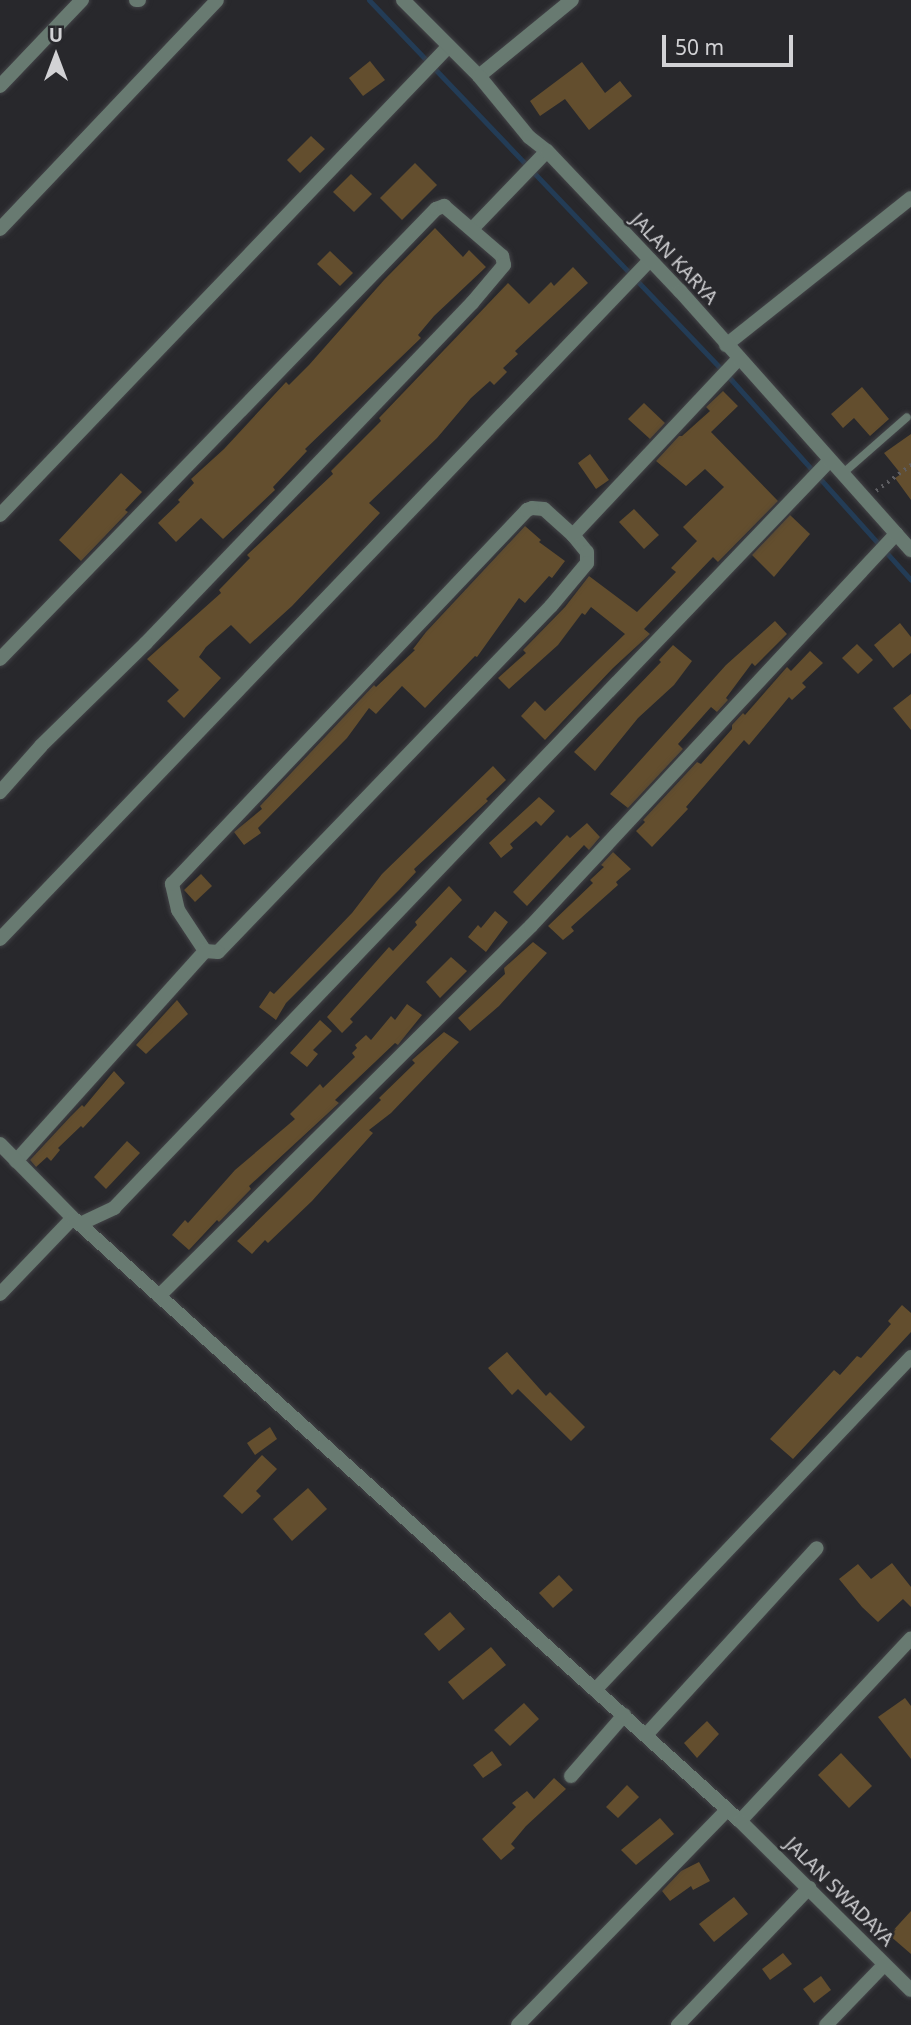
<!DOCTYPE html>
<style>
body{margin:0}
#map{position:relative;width:911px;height:2025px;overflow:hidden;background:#28282c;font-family:"Noto Sans",sans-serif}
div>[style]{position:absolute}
.stream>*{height:5px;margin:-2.5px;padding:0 2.5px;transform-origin:2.5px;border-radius:2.5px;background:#233c56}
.building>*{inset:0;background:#634e2e}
.path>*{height:3.5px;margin-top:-1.75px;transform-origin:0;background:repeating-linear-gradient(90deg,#5e5e62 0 2px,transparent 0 7px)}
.roads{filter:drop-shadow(0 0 2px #434347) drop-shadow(0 0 2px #434347)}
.service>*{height:8px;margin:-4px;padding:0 4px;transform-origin:4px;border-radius:4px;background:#687a71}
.minor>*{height:14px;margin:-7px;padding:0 7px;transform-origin:7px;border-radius:7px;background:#687a71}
.tertiary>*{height:14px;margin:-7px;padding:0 7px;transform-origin:7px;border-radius:7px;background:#687a71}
span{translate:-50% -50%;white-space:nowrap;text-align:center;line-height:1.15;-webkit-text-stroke:5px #28282c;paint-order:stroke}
.street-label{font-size:19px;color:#d2d2d5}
.north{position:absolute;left:21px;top:21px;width:70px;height:70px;-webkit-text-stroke:5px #28282c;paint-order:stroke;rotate:0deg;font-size:19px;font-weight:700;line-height:28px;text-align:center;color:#d2d2d5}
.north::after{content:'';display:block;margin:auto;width:24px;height:32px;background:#d2d2d5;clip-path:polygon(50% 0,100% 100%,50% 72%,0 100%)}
.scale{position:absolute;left:662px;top:35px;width:131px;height:32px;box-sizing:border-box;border:4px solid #d2d2d5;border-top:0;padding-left:9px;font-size:21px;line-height:24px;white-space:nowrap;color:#d2d2d5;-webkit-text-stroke:5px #28282c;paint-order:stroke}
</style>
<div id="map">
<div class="stream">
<i style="left:369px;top:0;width:518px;rotate:46.33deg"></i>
<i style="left:727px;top:375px;width:275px;rotate:48.1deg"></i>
</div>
<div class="building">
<i style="clip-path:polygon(370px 61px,385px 80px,363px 96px,349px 78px)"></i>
<i style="clip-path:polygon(582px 62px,605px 93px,620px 81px,632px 96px,589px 130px,565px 99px,540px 116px,530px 101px)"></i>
<i style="clip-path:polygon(311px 136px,325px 149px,300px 173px,287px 160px)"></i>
<i style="clip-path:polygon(415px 163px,437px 185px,402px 220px,380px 198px)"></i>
<i style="clip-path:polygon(351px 174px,372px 194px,354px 212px,333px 192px)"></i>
<i style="clip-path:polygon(435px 228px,463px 257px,469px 250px,486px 267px,434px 316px,418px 335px,421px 338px,305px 449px,307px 451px,273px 487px,275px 490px,223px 539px,201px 518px,176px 542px,158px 523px,180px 502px,178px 500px,194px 483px,191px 479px,224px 449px,286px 382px,289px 385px,309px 365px,384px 280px)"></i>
<i style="clip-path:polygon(330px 251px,353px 273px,340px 286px,317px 264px)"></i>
<i style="clip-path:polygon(573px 267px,588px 283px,515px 351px,518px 354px,503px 368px,507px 372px,494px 385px,490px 381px,471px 398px,437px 438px,369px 503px,380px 513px,292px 606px,250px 644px,231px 625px,206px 647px,199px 657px,221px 678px,184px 718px,167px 701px,179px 690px,147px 659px,221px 593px,219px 590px,250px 558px,247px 555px,333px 474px,331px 471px,381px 421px,379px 418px,508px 283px,529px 304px,551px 282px,554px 286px)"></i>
<i style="clip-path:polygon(862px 387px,889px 419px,870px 436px,854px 418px,843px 428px,831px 414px)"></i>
<i style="clip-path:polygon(723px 391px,738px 406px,711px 432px,778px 501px,718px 562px,713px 557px,644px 629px,650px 634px,613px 668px,545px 740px,521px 716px,535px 701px,545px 711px,625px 634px,591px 607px,585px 615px,582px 613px,558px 645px,509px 689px,498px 678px,526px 653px,523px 650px,565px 607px,589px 576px,637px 612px,676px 572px,671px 568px,697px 541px,683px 527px,724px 487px,705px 469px,686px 486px,656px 461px,679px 436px,682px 436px,710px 411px,706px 407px)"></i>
<i style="clip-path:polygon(644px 403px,665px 423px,650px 439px,628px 419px)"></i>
<i style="clip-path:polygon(911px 434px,911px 500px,895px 478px,901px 474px,884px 453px)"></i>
<i style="clip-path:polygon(590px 454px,609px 480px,596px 489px,578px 463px)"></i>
<i style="clip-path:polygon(121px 473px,142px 492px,125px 510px,128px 512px,81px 561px,59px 540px)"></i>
<i style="clip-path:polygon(634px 509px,659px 535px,644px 549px,619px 522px)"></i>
<i style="clip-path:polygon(790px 515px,810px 534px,774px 577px,752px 555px)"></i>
<i style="clip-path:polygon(525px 526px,541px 540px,539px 542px,565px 561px,552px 578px,549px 576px,525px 603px,519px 598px,477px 657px,475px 656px,425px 708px,402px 686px,376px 714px,369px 708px,347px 738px,258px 828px,261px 833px,244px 845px,234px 832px,262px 809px,260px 806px,374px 685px,376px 687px,415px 650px,413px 649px,426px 632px)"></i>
<i style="clip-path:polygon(775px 621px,787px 634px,755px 666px,752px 663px,726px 698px,728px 700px,717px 712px,711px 707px,678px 744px,683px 749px,628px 808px,610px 794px,726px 665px)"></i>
<i style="clip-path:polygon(900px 623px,911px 637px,911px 653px,893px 668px,874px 645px)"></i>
<i style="clip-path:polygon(857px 644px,873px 660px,858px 674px,842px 658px)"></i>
<i style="clip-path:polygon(673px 645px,692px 661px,674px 685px,638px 718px,595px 771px,574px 752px,661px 662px,659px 660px)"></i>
<i style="clip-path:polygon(810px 651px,823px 663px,802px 683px,806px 687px,792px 700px,789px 697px,749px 745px,744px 740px,686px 807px,688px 809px,652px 847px,636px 831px,645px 822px,643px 820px,697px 762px,701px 764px,732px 729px,732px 725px,743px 713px,745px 715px,787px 667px,791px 671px)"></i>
<i style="clip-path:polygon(911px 694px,911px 730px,893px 708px)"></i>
<i style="clip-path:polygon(493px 766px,506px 780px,486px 799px,488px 801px,414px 869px,416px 872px,399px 890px,286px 1003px,276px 1020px,259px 1007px,270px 991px,274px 994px,352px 913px,382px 874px)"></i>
<i style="clip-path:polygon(539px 797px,555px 811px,541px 826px,536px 821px,510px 844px,513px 848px,501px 858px,489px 843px)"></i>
<i style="clip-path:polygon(587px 823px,600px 837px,589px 850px,584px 845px,527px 906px,513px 892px,567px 835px,570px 838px)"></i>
<i style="clip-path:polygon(613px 852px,631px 869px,616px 882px,618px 885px,571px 927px,574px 931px,563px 940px,548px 926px,593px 883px,590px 880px,604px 867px,601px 865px)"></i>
<i style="clip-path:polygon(201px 874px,212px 886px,195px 902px,184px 890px)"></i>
<i style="clip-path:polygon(449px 886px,462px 900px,350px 1019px,353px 1022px,342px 1033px,327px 1017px,389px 947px,393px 951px,417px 925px,415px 922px)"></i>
<i style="clip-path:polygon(495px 911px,508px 922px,486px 952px,468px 937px,478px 925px,481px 928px)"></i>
<i style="clip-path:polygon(533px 942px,547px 953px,499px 1006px,470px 1031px,458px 1018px,505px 974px,504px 968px)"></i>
<i style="clip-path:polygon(451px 957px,467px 971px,440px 998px,426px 982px)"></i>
<i style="clip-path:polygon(177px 1000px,188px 1014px,146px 1054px,136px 1045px)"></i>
<i style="clip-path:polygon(407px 1004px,422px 1015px,401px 1041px,398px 1045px,395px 1043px,335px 1100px,339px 1103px,249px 1186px,251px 1189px,219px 1222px,217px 1220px,189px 1250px,172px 1235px,185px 1220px,188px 1223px,235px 1170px,295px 1119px,290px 1114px,320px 1084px,323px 1088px,355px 1057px,352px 1053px,357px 1048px,355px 1045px,366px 1035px,371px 1040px,391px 1016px,395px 1020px)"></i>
<i style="clip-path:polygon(320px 1020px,332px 1031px,313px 1050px,318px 1054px,307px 1067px,290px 1053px)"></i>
<i style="clip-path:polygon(444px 1032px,459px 1042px,391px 1113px,369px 1130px,373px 1133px,312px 1201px,268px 1243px,265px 1240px,252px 1254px,237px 1241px,381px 1100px,379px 1098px,415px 1063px,412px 1060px)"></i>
<i style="clip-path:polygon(114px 1071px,125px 1083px,83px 1128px,81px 1126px,58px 1148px,60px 1150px,51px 1161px,47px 1157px,36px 1167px,30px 1160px,71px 1116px,82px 1105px,84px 1107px)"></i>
<i style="clip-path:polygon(127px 1141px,140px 1153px,106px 1189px,94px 1177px)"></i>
<i style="clip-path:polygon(902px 1305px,911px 1313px,911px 1332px,793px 1459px,770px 1439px,834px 1370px,840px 1375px,857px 1356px,861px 1358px,891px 1324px,888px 1321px)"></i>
<i style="clip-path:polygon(507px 1352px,546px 1396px,550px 1392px,585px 1427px,571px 1441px,518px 1389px,512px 1395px,488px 1368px)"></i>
<i style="clip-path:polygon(270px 1427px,277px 1439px,255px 1455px,247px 1443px)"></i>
<i style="clip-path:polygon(262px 1455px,277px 1469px,256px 1491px,261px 1496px,242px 1514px,223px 1496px)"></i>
<i style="clip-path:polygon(308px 1488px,327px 1509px,292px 1541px,273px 1519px)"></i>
<i style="clip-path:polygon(892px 1563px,911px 1587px,911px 1607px,903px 1599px,878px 1622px,862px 1607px,839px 1579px,858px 1564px,871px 1579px)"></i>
<i style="clip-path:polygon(559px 1575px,573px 1590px,553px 1608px,539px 1593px)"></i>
<i style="clip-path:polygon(450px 1612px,465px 1629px,439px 1651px,424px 1634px)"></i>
<i style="clip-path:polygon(491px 1647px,506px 1665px,463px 1700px,448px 1682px)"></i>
<i style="clip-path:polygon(905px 1698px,911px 1706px,911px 1759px,878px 1717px)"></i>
<i style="clip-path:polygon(524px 1703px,539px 1719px,510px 1746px,494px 1730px)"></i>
<i style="clip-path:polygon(707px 1721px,719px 1734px,697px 1758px,684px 1743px)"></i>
<i style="clip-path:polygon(492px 1751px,502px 1765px,483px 1778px,473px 1765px)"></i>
<i style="clip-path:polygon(841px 1753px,872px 1786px,849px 1808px,818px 1775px)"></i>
<i style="clip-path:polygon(554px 1778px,566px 1789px,526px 1826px,511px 1844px,515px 1848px,501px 1860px,482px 1839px,516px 1807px,512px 1803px,527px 1791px,534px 1799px)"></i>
<i style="clip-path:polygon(627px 1785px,639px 1797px,618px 1818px,606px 1807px)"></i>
<i style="clip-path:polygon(660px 1818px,674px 1834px,636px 1865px,621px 1850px)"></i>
<i style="clip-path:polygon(699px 1862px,710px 1881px,693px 1890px,691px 1886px,670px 1901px,662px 1891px,681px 1871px)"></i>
<i style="clip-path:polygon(734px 1897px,748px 1914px,714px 1942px,699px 1924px)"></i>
<i style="clip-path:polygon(911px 1911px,911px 1954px,889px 1935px)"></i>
<i style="clip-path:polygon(783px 1953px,792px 1964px,770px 1980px,762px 1969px)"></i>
<i style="clip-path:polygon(821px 1976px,831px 1990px,814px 2003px,803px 1989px)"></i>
</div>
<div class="path">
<i style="left:876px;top:491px;width:44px;rotate:-36.6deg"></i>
</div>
<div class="roads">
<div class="service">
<i style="left:842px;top:474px;width:86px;rotate:-41.2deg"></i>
</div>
<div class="minor">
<i style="left:136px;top:0;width:3px"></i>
<i style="left:479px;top:76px;width:120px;rotate:-39.3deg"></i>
<i style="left:0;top:86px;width:119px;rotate:-46.4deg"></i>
<i style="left:0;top:229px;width:315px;rotate:-46.5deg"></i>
<i style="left:472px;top:229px;width:108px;rotate:-46.1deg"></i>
<i style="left:726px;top:345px;width:236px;rotate:-38.5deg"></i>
<i style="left:532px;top:508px;width:12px;rotate:5deg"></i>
<i style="left:544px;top:509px;width:39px;rotate:42deg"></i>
<i style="left:573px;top:535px;width:22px;rotate:51deg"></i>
<i style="left:587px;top:552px;width:11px;rotate:90deg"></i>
<i style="left:587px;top:563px;width:56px;rotate:129.9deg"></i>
<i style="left:551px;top:606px;width:480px;rotate:133.9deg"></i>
<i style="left:218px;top:952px;width:13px;rotate:-176deg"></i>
<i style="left:205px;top:951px;width:49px;rotate:-123.4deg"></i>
<i style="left:178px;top:910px;width:27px;rotate:-103deg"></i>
<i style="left:172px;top:884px;width:516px;rotate:-46.49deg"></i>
<i style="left:527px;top:510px;width:5px;rotate:-22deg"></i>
<i style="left:0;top:515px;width:649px;rotate:-46.25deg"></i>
<i style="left:573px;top:535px;width:241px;rotate:-46.8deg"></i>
<i style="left:0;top:659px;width:627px;rotate:-45.91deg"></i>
<i style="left:436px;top:209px;width:9px;rotate:-21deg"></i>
<i style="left:444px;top:206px;width:77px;rotate:40.8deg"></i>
<i style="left:502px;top:256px;width:9px;rotate:77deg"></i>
<i style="left:504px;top:265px;width:50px;rotate:130.1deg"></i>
<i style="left:472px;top:303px;width:471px;rotate:133.8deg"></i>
<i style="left:146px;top:643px;width:147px;rotate:135.6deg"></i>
<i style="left:41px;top:746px;width:62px;rotate:131.7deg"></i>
<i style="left:0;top:939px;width:940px;rotate:-46.25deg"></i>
<i style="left:16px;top:1161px;width:283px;rotate:-48deg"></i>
<i style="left:80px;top:1224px;width:38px;rotate:-25deg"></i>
<i style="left:114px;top:1208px;width:1034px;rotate:-46.25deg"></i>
<i style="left:0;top:1294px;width:105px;rotate:-46.2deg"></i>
<i style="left:159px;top:1296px;width:525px;rotate:-44.85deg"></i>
<i style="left:531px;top:926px;width:536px;rotate:-47.04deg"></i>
<i style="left:595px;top:1690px;width:459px;rotate:-46.5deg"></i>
<i style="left:646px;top:1735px;width:253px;rotate:-47.6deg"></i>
<i style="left:571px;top:1776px;width:81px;rotate:-49deg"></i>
<i style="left:740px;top:1821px;width:250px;rotate:-46.9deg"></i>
<i style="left:518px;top:2025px;width:300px;rotate:-45.8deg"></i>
<i style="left:678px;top:2025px;width:190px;rotate:-46.3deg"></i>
<i style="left:826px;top:2025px;width:83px;rotate:-46deg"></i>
</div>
<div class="tertiary">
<i style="left:403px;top:0;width:107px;rotate:45deg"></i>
<i style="left:479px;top:76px;width:79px;rotate:50.7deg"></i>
<i style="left:529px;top:137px;width:23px;rotate:38deg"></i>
<i style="left:547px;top:151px;width:193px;rotate:46.5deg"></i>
<i style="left:680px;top:291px;width:347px;rotate:48.3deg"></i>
<i style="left:0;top:1144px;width:104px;rotate:45.4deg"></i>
<i style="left:73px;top:1218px;width:899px;rotate:42.12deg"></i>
<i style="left:740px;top:1821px;width:240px;rotate:44.7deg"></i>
</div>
</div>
<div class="street-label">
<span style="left:674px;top:259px;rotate:47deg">JALAN KARYA</span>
<span style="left:839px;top:1892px;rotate:45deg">JALAN SWADAYA</span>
</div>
<div class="north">U</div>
<div class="scale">50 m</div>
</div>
